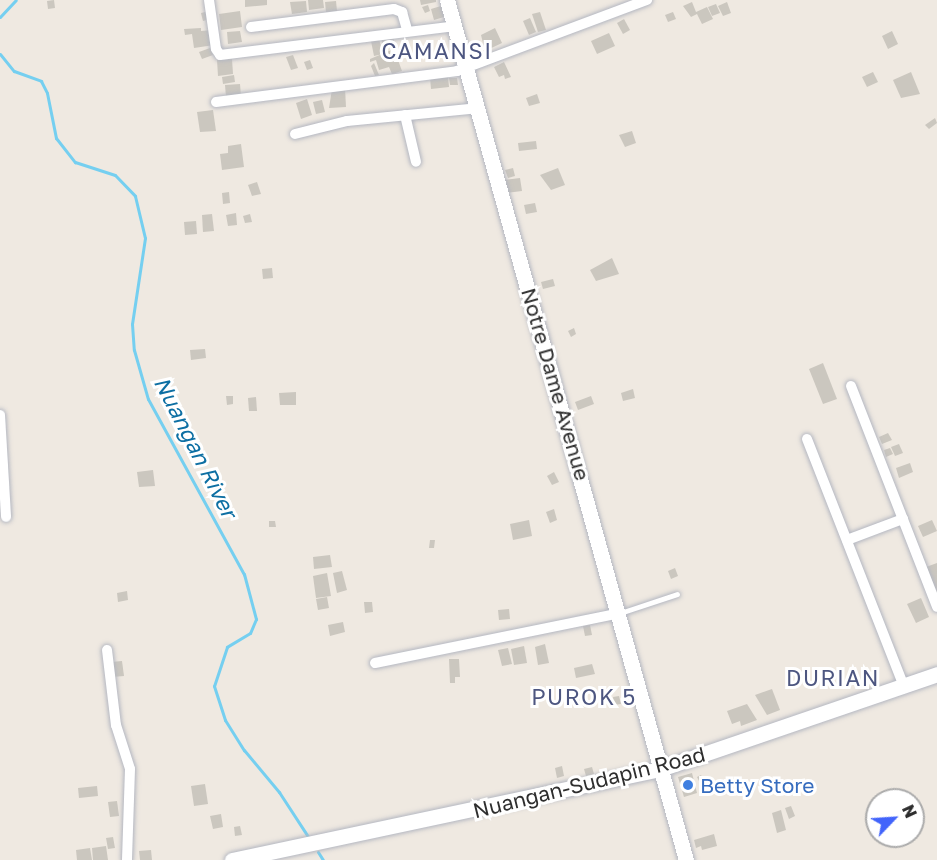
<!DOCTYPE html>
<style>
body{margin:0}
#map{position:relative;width:937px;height:860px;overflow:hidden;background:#efe9e1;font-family:"Golos Text",sans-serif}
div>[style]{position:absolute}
.stream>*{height:3px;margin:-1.5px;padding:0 1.5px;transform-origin:1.5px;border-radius:1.5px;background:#75cff0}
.building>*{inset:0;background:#cbc7bf}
.roads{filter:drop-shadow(0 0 2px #b4b7c1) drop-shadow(0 0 2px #b4b7c1)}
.lane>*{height:5px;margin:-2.5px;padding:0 2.5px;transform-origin:2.5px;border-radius:2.5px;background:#fff}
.street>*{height:10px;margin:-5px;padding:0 5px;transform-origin:5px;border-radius:5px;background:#fff}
.secondary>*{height:15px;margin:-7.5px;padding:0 7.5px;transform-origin:7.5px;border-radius:7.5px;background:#fff}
.dots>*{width:16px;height:16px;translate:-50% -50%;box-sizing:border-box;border:3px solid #fff;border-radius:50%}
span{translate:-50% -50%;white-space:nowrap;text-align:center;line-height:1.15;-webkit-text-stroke:6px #fff;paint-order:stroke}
.street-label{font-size:21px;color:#2e2e2e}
.shop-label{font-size:21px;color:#366cbe}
.left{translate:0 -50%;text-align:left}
.neighbourhood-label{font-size:22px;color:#4d5680;letter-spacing:1.5px}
.water-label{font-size:22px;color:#0d6fa3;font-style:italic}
.north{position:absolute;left:865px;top:788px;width:60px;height:60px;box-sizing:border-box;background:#fff;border:2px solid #ababab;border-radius:50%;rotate:65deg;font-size:16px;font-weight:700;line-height:24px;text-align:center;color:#2e2e2e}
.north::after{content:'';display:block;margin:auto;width:21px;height:27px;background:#4264fb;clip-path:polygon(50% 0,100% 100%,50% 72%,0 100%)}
</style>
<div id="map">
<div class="stream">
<i style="left:0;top:17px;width:23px;rotate:-47deg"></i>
<i style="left:0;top:54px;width:22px;rotate:51deg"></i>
<i style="left:14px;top:71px;width:29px;rotate:20deg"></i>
<i style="left:41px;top:81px;width:13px;rotate:63deg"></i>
<i style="left:47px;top:93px;width:46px;rotate:78.7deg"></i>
<i style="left:56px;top:138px;width:31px;rotate:52deg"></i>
<i style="left:75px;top:162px;width:42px;rotate:18deg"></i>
<i style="left:115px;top:175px;width:29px;rotate:46deg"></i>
<i style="left:135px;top:196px;width:43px;rotate:76.6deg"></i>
<i style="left:145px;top:238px;width:87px;rotate:98.6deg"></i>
<i style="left:132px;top:324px;width:26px;rotate:86deg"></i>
<i style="left:134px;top:350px;width:51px;rotate:74.1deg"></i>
<i style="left:148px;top:399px;width:200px;rotate:61.3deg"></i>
<i style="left:244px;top:574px;width:47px;rotate:75.1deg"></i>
<i style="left:256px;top:619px;width:15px;rotate:113deg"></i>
<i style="left:250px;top:633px;width:27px;rotate:149deg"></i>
<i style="left:227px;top:647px;width:41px;rotate:108.4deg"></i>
<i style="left:214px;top:686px;width:36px;rotate:72deg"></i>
<i style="left:225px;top:720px;width:36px;rotate:58deg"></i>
<i style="left:244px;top:750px;width:55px;rotate:50.2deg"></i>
<i style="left:279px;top:792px;width:55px;rotate:56.9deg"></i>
<i style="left:318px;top:852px;width:9px;rotate:58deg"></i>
</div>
<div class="building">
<i style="clip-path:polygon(54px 0,55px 8px,48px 9px,47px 1px)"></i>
<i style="clip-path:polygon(245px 0,267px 0,267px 5px,245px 7px)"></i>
<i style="clip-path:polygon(308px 0,323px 0,324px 8px,309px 10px)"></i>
<i style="clip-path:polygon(420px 0,436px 0,436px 2px,421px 5px)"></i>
<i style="clip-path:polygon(306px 1px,307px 12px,292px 14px,290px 2px)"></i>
<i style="clip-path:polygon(336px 1px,337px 11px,326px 12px,325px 2px)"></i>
<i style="clip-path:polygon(692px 2px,696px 12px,707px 7px,713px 19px,702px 24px,697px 14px,691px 17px,683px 6px)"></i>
<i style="clip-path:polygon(727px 2px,731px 13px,723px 16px,718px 6px)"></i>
<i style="clip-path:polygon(716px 4px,720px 13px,712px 16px,708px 7px)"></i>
<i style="clip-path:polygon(428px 5px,430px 11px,425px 13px,422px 7px)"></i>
<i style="clip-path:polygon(441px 6px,444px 17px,434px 20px,431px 9px)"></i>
<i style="clip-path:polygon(209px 11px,211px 19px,203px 21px,201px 13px)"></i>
<i style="clip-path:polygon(240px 11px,242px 27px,221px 30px,219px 14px)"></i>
<i style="clip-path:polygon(540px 12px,546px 30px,538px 32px,532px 14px)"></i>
<i style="clip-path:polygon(673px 12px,676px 19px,668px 22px,665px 15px)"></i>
<i style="clip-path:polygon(530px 18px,536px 32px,529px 35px,523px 21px)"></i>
<i style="clip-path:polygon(624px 19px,630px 30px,623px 34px,617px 23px)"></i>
<i style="clip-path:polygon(201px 28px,201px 31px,212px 30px,214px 45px,194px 48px,192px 34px,185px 35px,184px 29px)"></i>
<i style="clip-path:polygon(495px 28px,502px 43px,485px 51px,481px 35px)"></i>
<i style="clip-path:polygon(240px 31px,242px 42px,228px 44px,227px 32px)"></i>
<i style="clip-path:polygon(892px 31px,898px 44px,888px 49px,882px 36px)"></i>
<i style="clip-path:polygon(609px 33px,615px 46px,597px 54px,591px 41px)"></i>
<i style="clip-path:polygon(393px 35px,395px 47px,383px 49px,381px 36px)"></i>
<i style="clip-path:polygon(379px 39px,383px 54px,374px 56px,371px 41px)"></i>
<i style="clip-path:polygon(210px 48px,213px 55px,202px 59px,199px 52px)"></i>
<i style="clip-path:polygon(394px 49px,402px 71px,392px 74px,389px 67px,379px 70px,376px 60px,370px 62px,370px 59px)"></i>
<i style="clip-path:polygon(293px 55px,298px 68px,291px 70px,286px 57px)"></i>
<i style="clip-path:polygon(232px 59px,233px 74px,218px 76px,217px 60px)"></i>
<i style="clip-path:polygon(310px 60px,313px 68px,307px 70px,304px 62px)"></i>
<i style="clip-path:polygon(504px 62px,511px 77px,505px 79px,504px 75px,499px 77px,494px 67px)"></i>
<i style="clip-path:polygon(374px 63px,379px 75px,375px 76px,371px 66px)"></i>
<i style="clip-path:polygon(873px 72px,878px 82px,867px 87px,862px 77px)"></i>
<i style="clip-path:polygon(911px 72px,920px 94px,901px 98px,893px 80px)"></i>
<i style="clip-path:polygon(234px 75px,235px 82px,223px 84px,222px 77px)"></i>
<i style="clip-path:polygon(448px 76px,449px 87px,431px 89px,430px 77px)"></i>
<i style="clip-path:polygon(449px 78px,457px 78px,458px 85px,450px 85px)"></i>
<i style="clip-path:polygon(240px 84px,241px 96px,226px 97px,225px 85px)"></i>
<i style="clip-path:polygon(345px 88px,346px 107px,329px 108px,332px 89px)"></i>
<i style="clip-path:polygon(537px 94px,540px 103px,529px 106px,526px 98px)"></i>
<i style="clip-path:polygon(307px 99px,312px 115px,301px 119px,296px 103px)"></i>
<i style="clip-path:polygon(322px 100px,325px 112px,316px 114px,313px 102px)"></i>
<i style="clip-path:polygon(213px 110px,216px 131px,200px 132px,197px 112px)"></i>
<i style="clip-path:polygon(935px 118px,937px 123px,929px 129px,925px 125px)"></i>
<i style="clip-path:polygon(632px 131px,636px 143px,625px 147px,619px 135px)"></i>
<i style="clip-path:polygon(536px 141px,537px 149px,519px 151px,518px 143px)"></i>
<i style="clip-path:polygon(241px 144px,244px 167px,222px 170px,220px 154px,228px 153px,228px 146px)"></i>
<i style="clip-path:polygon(513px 168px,515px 176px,508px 178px,505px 170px)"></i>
<i style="clip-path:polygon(558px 168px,565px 185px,551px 190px,540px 175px)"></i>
<i style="clip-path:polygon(520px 178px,522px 191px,506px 193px,504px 180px)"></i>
<i style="clip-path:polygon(257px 182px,261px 194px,252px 196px,248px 185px)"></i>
<i style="clip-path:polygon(229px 192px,230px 203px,223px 204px,222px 193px)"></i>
<i style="clip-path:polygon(535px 203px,537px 212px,526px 214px,524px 205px)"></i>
<i style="clip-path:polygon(236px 213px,237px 225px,228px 226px,226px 215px)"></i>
<i style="clip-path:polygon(212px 214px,214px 231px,203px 232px,202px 215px)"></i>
<i style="clip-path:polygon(250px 214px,252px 222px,245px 223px,243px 216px)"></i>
<i style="clip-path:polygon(196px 221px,197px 234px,185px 235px,184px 222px)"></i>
<i style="clip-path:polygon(612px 258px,619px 274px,596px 281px,590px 270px)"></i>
<i style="clip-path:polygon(272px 268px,273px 278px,263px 279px,262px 269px)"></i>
<i style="clip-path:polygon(553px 279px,555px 286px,543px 289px,541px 282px)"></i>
<i style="clip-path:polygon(574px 328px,576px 334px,571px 337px,568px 331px)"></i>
<i style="clip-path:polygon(205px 349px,206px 358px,191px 360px,190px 350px)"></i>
<i style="clip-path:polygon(823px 363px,837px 399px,823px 404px,809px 369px)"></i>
<i style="clip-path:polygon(633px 389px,635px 398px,623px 401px,621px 393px)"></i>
<i style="clip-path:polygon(296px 392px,296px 405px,280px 405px,279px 393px)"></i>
<i style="clip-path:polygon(226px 396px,233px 396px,233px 404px,227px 405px)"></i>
<i style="clip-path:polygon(591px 396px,594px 404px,578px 410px,575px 402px)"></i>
<i style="clip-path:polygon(256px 397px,257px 411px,249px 411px,248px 398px)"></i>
<i style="clip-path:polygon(888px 433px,892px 440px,882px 444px,879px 437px)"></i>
<i style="clip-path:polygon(899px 444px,903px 453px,895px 456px,891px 447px)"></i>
<i style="clip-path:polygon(890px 448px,893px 454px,886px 457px,884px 450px)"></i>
<i style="clip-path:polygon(910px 463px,913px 472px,899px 478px,896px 468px)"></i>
<i style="clip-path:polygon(153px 470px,155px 486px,139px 487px,137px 472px)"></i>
<i style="clip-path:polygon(554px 472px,559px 482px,552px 485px,547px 476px)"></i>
<i style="clip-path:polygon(554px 509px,557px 520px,550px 523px,546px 512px)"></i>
<i style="clip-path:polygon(529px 520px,532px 536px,513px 540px,510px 524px)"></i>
<i style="clip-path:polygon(932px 520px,937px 531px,923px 537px,918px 526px)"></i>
<i style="clip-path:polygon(269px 521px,275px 521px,276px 527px,269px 527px)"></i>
<i style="clip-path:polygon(430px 540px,435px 540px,434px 548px,429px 548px)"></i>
<i style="clip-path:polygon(330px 555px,332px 567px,314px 569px,313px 557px)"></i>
<i style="clip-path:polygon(937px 563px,937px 592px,926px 567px)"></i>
<i style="clip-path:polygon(675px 568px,678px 576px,671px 579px,668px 571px)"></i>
<i style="clip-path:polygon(342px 571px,347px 590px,337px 593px,333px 573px)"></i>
<i style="clip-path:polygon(327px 573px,331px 596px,316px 598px,313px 576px)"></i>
<i style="clip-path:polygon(127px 591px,128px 600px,118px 602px,117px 593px)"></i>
<i style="clip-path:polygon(327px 597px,329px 608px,318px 610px,316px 599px)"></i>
<i style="clip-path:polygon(921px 598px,929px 617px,916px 623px,907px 604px)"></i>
<i style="clip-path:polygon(364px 602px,372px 602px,373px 612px,365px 613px)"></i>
<i style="clip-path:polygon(509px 609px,510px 619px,499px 620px,498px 610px)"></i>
<i style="clip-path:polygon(343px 622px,345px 632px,330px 636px,328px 625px)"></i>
<i style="clip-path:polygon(590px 625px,592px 635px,585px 636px,583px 626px)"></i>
<i style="clip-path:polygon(545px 644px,549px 663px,538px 665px,535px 647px)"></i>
<i style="clip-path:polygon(524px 646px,527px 663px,514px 665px,511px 649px)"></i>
<i style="clip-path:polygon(508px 648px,512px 664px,502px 666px,498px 650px)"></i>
<i style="clip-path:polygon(449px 659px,459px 659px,460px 677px,455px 677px,455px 683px,450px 683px)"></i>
<i style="clip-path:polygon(122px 661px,124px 676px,112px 677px,111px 662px)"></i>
<i style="clip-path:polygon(592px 664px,595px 674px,576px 678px,574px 668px)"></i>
<i style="clip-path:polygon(772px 689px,780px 710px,767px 715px,755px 695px)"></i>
<i style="clip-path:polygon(619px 696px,621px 704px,614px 705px,613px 697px)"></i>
<i style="clip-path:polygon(747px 704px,757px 720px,741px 726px,740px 721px,732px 724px,727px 711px)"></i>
<i style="clip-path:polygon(562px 766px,564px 776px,557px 778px,555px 768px)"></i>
<i style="clip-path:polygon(592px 767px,594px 774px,586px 776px,584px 769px)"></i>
<i style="clip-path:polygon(692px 773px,697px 793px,684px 797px,678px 777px)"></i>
<i style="clip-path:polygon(701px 775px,706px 785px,702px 787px,697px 777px)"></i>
<i style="clip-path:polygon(205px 784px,208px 804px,194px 806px,191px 786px)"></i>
<i style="clip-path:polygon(97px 786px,98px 796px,79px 798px,78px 788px)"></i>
<i style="clip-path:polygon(117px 801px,119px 816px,110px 817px,108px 802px)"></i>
<i style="clip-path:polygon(791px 806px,795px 816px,789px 819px,785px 808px)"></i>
<i style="clip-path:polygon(781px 810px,786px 830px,777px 833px,772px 813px)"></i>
<i style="clip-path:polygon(221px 814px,223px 827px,213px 829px,210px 816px)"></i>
<i style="clip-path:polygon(240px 826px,242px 835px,235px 836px,234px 827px)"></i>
<i style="clip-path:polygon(714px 834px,717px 846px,702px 850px,701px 846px,696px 848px,694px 840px)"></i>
<i style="clip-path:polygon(113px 837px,115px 848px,108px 849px,106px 838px)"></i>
<i style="clip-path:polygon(106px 846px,108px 860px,93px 860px,92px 848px)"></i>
<i style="clip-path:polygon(90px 848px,92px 860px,77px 860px,76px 850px)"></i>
<i style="clip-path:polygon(151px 850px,152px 860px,140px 860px,139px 851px)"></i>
</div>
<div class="roads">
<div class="lane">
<i style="left:620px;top:613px;width:60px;rotate:-18.4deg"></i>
</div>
<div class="street">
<i style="left:209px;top:0;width:49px;rotate:81.9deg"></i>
<i style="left:216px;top:49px;width:7px;rotate:56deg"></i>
<i style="left:220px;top:55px;width:237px;rotate:-7deg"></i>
<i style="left:251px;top:27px;width:144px;rotate:-7.2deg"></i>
<i style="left:394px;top:9px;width:9px;rotate:21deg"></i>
<i style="left:402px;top:12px;width:19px;rotate:74deg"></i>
<i style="left:216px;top:102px;width:243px;rotate:-7.3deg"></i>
<i style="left:457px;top:71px;width:203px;rotate:-20.5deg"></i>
<i style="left:405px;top:115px;width:48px;rotate:76.8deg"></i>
<i style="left:295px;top:134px;width:54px;rotate:-14deg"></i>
<i style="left:347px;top:121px;width:133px;rotate:-5.6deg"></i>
<i style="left:851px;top:386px;width:237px;rotate:68.7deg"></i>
<i style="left:0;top:415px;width:102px;rotate:86.6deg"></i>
<i style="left:807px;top:439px;width:265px;rotate:68.6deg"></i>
<i style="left:847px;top:540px;width:60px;rotate:-20.6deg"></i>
<i style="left:107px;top:650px;width:76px;rotate:83.2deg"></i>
<i style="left:116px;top:725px;width:46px;rotate:72.3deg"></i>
<i style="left:130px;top:769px;width:91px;rotate:91.9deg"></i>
<i style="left:375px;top:663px;width:250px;rotate:-11.5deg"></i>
</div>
<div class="secondary">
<i style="left:447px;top:0;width:893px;rotate:74.47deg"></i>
<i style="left:232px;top:860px;width:441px;rotate:-12deg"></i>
<i style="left:663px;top:768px;width:290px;rotate:-18.9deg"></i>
</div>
</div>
<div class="dots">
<i style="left:688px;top:785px;background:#3f7fe0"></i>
</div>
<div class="street-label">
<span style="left:556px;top:384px;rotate:74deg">Notre Dame Avenue</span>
<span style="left:589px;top:782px;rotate:-14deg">Nuangan-Sudapin Road</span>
</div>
<div class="shop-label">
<span class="left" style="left:700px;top:785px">Betty Store</span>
</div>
<div class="neighbourhood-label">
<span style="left:437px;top:51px">CAMANSI</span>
<span style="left:833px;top:678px">DURIAN</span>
<span style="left:584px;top:697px">PUROK 5</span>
</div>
<div class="water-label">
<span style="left:196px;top:447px;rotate:63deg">Nuangan River</span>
</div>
<div class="north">N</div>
</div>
